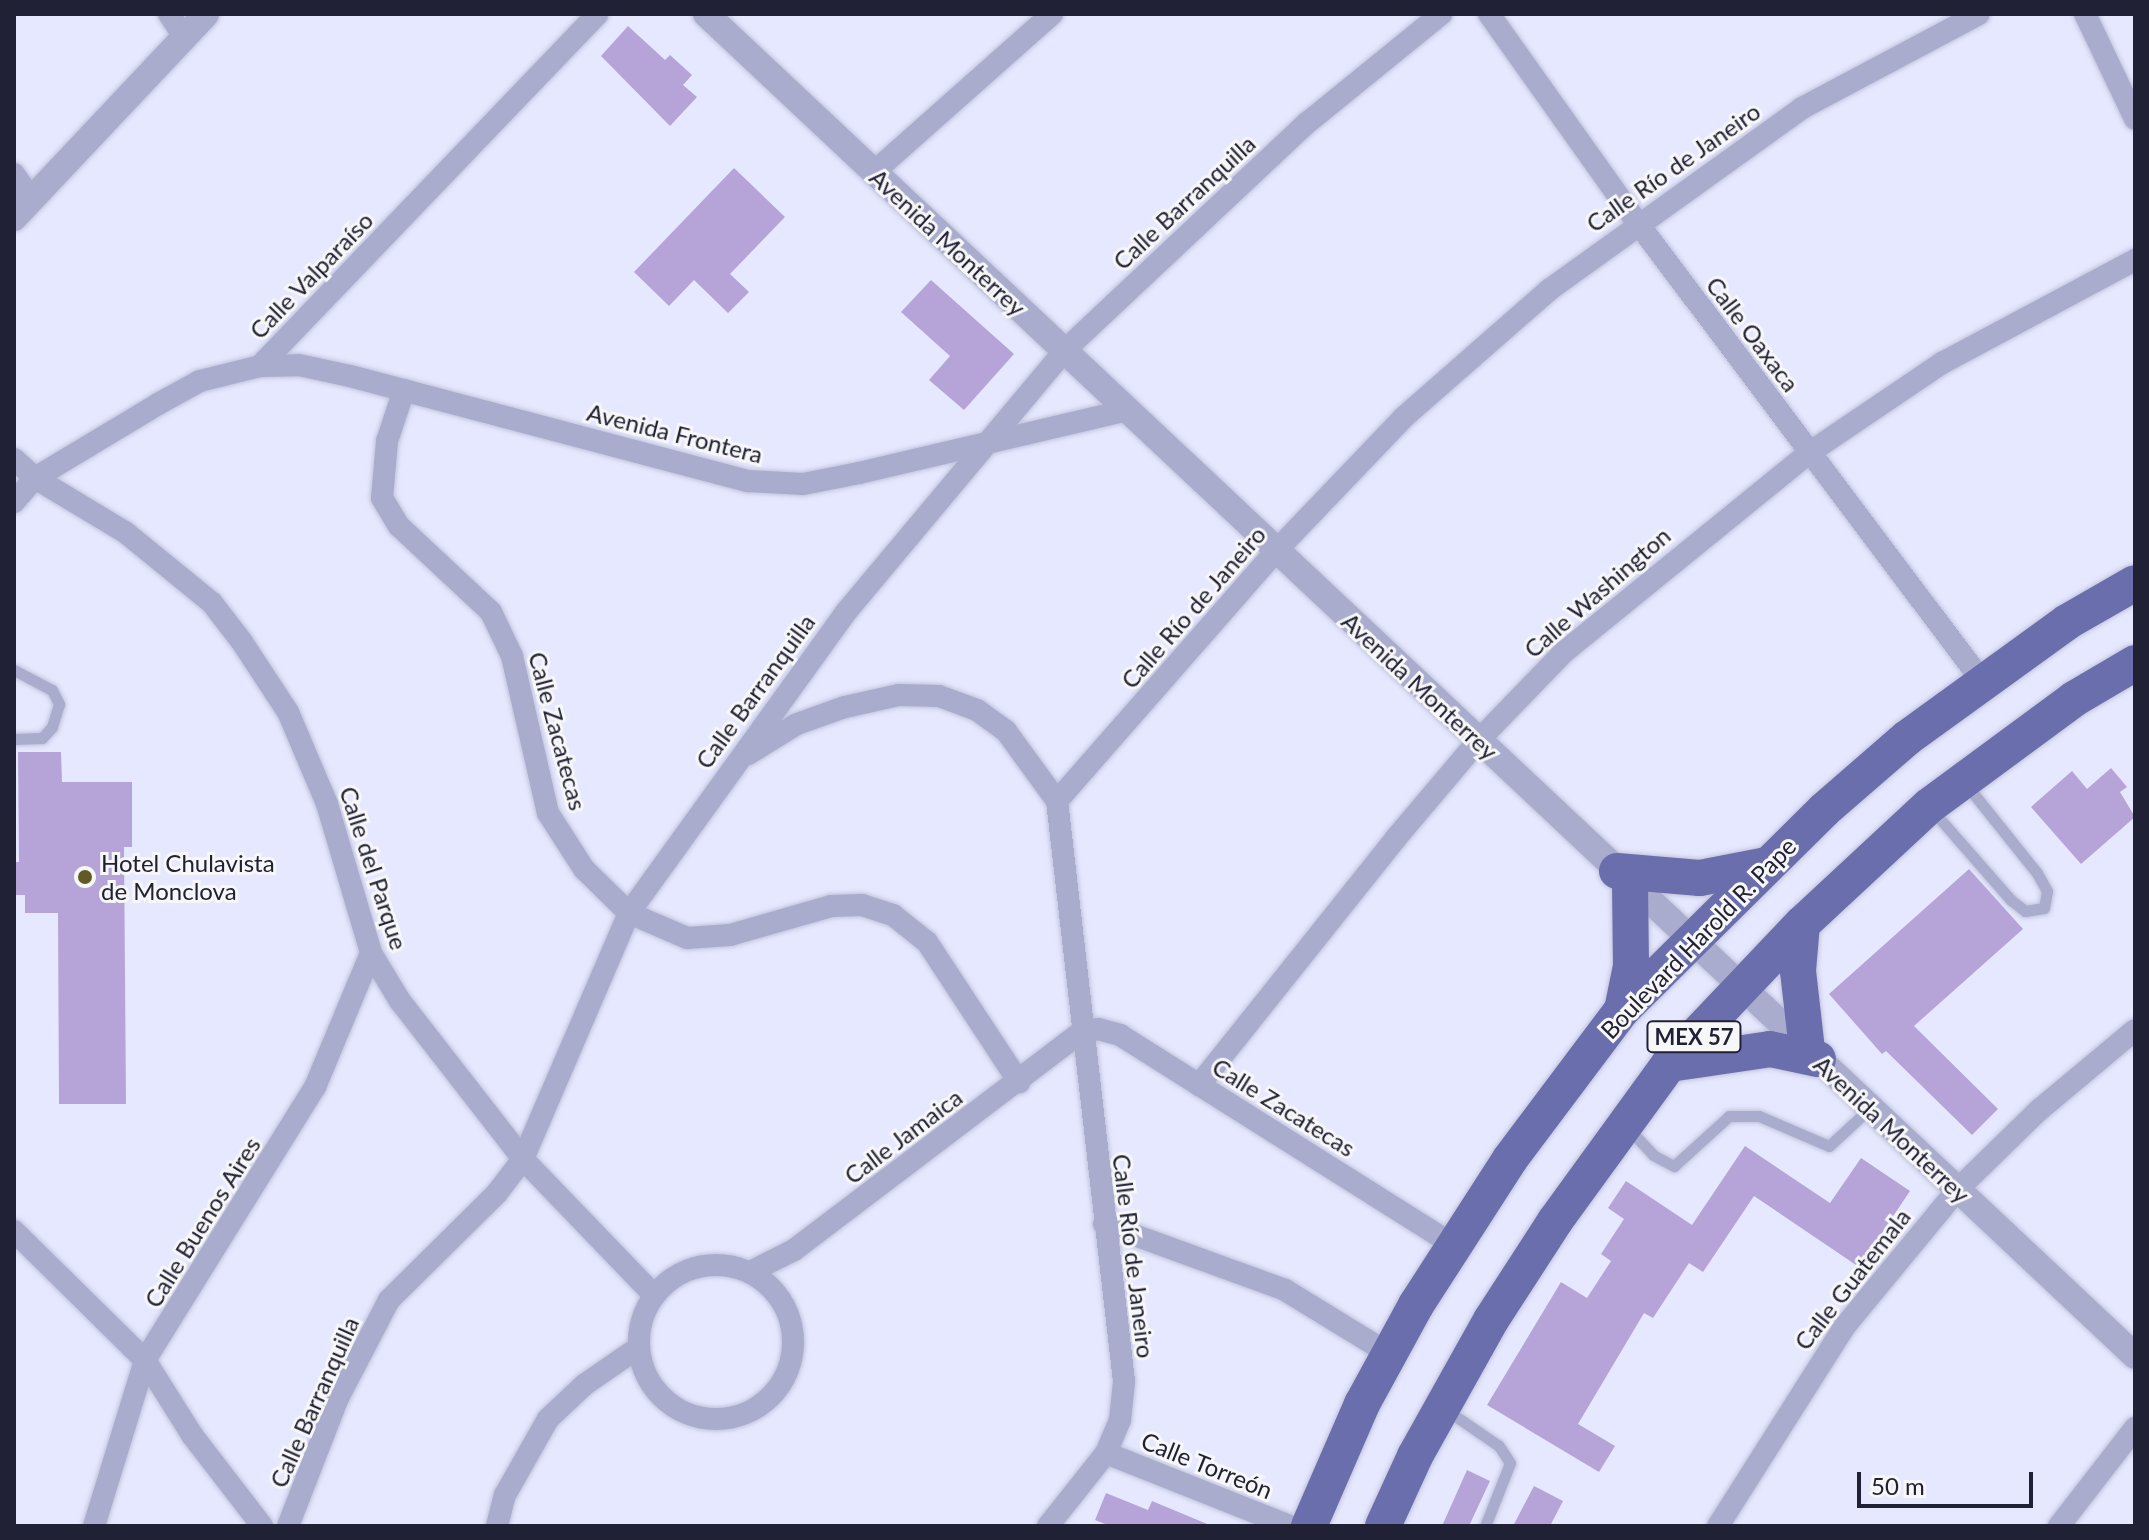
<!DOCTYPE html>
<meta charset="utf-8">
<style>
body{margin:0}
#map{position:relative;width:2149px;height:1540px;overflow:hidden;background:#e5e8ff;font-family:Lato,sans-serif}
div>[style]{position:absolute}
.building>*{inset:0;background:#b6a4d9}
.roads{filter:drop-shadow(0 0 2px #c2c4db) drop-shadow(0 0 2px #c2c4db)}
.service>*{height:11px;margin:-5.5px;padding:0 5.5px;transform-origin:5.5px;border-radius:5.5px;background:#a9accd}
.minor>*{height:22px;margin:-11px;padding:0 11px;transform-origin:11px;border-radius:11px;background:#a9accd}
.minor>.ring{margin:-11px;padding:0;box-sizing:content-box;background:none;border:22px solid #a9accd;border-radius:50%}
.tertiary>*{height:26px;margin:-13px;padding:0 13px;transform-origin:13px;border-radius:13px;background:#a9accd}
.trunk>*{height:36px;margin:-18px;padding:0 18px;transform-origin:18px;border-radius:18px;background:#6b6eac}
.dots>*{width:22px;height:22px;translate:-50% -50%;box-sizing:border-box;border:4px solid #f7f7f7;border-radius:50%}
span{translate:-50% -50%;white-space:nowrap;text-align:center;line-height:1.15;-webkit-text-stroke:6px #f7f7f7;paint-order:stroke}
.shield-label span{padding:2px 6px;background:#f7f7f7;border:2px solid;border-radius:6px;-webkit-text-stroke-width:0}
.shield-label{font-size:22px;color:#202135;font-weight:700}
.street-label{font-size:24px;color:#202135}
.poi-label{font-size:24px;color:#202135}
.left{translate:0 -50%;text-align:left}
.frame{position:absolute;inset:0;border:16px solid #202135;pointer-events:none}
.scale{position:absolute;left:1857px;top:1472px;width:176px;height:36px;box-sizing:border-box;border:4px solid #202135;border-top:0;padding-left:10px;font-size:24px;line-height:28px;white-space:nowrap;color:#202135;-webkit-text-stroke:6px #f7f7f7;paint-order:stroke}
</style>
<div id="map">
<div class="building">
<i style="clip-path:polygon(628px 26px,665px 60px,670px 55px,692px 75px,683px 85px,697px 97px,670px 126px,601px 56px)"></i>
<i style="clip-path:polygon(734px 168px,785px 217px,730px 274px,749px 292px,728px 313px,694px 280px,669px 306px,634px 272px)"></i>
<i style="clip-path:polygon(931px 280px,1014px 354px,964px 410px,929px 380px,950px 356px,901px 312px)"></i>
<i style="clip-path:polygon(18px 752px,61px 752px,62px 782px,132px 782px,132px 847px,124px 847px,126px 1104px,59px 1104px,58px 913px,25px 913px,25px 895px,14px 895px,14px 862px,19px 862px)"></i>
<i style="clip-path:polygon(2111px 768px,2127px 787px,2120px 792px,2135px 817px,2081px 864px,2031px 807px,2072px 771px,2087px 789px)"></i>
<i style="clip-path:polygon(1969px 869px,2023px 929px,1914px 1026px,1998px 1109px,1972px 1135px,1886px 1051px,1882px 1054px,1829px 994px)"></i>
<i style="clip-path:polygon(1745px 1146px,1830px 1203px,1861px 1158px,1910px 1191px,1859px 1267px,1754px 1196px,1703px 1272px,1689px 1263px,1653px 1318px,1644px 1313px,1578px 1424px,1615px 1446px,1599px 1472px,1487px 1405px,1561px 1282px,1587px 1298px,1611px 1261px,1601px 1254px,1624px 1219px,1608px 1208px,1626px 1181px,1692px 1225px)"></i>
<i style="clip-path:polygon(1467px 1470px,1490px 1481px,1469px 1526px,1442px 1526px)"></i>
<i style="clip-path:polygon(1534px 1486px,1563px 1501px,1550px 1526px,1513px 1526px)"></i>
<i style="clip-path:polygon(1106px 1493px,1148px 1510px,1152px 1501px,1212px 1526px,1110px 1526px,1095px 1520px)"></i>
</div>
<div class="roads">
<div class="service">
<i style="left:14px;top:670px;width:43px;rotate:27.8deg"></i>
<i style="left:52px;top:690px;width:16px;rotate:63deg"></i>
<i style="left:59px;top:704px;width:24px;rotate:107deg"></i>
<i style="left:52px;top:727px;width:15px;rotate:132deg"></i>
<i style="left:42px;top:738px;width:28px;rotate:178deg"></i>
<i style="left:1933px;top:811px;width:118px;rotate:48.8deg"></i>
<i style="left:2011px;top:900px;width:18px;rotate:38deg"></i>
<i style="left:2025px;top:911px;width:19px;rotate:-9deg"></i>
<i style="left:2044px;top:908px;width:17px;rotate:-80deg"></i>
<i style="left:2047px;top:891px;width:21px;rotate:-119deg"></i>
<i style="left:2037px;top:873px;width:115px;rotate:-128.7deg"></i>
<i style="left:1629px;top:1129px;width:35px;rotate:47deg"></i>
<i style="left:1653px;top:1155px;width:24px;rotate:28deg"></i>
<i style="left:1674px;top:1166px;width:74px;rotate:-42.3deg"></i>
<i style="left:1729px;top:1116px;width:30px"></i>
<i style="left:1759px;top:1116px;width:76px;rotate:23.2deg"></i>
<i style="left:1829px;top:1146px;width:56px;rotate:-42.8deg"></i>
<i style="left:1445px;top:1409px;width:65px;rotate:34.4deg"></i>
<i style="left:1499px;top:1446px;width:20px;rotate:57deg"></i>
<i style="left:1510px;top:1463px;width:68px;rotate:111.6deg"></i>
</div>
<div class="minor">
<i style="left:169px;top:14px;width:27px;rotate:57deg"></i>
<i style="left:1489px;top:14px;width:255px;rotate:54.6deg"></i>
<i style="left:1637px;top:222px;width:574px;rotate:53.07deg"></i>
<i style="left:2085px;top:14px;width:116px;rotate:64.5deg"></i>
<i style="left:874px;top:172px;width:238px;rotate:-41.6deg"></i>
<i style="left:14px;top:174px;width:32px;rotate:55deg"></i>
<i style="left:260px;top:366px;width:39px;rotate:-1deg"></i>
<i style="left:299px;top:365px;width:52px;rotate:12.2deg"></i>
<i style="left:350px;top:376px;width:412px;rotate:14.8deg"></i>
<i style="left:748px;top:481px;width:55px;rotate:3.1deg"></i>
<i style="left:803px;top:484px;width:57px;rotate:-11.1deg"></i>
<i style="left:859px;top:473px;width:275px;rotate:-13.2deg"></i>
<i style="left:404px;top:390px;width:54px;rotate:108.4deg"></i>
<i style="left:387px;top:441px;width:57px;rotate:95deg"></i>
<i style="left:382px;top:498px;width:33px;rotate:59deg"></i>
<i style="left:399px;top:526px;width:126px;rotate:43.1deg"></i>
<i style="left:491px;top:612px;width:49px;rotate:64.5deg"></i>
<i style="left:512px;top:656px;width:161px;rotate:77.1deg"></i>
<i style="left:548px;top:813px;width:67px;rotate:57.3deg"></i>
<i style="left:584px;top:869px;width:63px;rotate:44.4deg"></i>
<i style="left:629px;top:913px;width:63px;rotate:23.3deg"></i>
<i style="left:687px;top:938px;width:43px;rotate:-4deg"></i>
<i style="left:730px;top:935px;width:105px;rotate:-16deg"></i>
<i style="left:831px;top:906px;width:31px;rotate:-2deg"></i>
<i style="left:862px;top:905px;width:33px;rotate:18deg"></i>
<i style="left:893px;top:915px;width:43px;rotate:38.5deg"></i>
<i style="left:927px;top:942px;width:168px;rotate:56.7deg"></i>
<i style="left:14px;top:459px;width:28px;rotate:42deg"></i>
<i style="left:35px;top:478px;width:105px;rotate:31deg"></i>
<i style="left:125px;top:532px;width:112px;rotate:39.2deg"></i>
<i style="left:212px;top:603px;width:49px;rotate:52.4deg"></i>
<i style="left:242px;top:642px;width:84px;rotate:56.7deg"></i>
<i style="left:288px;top:712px;width:100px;rotate:67deg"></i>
<i style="left:327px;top:804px;width:155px;rotate:73.5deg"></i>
<i style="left:371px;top:953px;width:56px;rotate:58.9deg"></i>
<i style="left:400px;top:1001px;width:200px;rotate:52.1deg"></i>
<i style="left:523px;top:1159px;width:189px;rotate:46.1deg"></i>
<i style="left:14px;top:502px;width:32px;rotate:-49deg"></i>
<i style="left:35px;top:478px;width:144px;rotate:-31deg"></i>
<i style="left:158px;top:404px;width:48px;rotate:-28.7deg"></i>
<i style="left:200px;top:381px;width:62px;rotate:-14deg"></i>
<i style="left:260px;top:366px;width:487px;rotate:-46.2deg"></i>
<i style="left:748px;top:754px;width:57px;rotate:-31.5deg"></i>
<i style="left:797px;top:724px;width:51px;rotate:-19.5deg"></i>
<i style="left:845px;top:707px;width:55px;rotate:-12.5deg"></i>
<i style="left:899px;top:695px;width:40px;rotate:1.4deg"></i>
<i style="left:939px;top:696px;width:40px;rotate:20.2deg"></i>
<i style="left:977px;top:710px;width:36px;rotate:36deg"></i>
<i style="left:1006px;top:731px;width:87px;rotate:53.9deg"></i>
<i style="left:1199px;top:1085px;width:316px;rotate:-51.4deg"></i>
<i style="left:1396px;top:838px;width:127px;rotate:-49.8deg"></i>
<i style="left:1478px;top:741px;width:124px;rotate:-46deg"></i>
<i style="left:1564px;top:652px;width:316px;rotate:-39.1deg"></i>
<i style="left:1809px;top:453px;width:161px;rotate:-34.1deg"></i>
<i style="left:1942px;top:363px;width:219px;rotate:-28.1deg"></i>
<i style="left:1104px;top:1224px;width:193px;rotate:20deg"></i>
<i style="left:1285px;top:1290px;width:121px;rotate:31.5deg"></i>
<i style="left:14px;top:1231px;width:184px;rotate:44.6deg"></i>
<i style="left:145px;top:1360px;width:89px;rotate:57.9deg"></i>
<i style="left:192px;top:1435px;width:115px;rotate:52.4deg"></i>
<i class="ring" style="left:639px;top:1265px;width:132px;height:132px"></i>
<i style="left:750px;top:1272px;width:49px;rotate:-26.6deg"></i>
<i style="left:794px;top:1250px;width:359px;rotate:-37.2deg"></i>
<i style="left:1080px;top:1033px;width:18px;rotate:-13deg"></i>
<i style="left:1098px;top:1029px;width:23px;rotate:15deg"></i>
<i style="left:1120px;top:1035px;width:395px;rotate:32.2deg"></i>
<i style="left:1106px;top:1453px;width:197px;rotate:21.7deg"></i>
<i style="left:94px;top:1526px;width:174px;rotate:-72.9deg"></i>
<i style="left:145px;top:1360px;width:322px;rotate:-58.1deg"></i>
<i style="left:315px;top:1087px;width:145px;rotate:-67.3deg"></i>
<i style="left:288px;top:1526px;width:137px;rotate:-68.7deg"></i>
<i style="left:338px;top:1398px;width:110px;rotate:-62.5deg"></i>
<i style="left:389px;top:1300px;width:152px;rotate:-44.7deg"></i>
<i style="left:497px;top:1193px;width:43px;rotate:-52.6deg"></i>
<i style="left:523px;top:1159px;width:268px;rotate:-66.7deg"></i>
<i style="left:629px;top:913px;width:371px;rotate:-54.2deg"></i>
<i style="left:846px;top:612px;width:340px;rotate:-50.1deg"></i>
<i style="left:1064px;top:351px;width:333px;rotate:-43.2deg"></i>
<i style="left:1307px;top:123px;width:173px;rotate:-39.1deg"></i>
<i style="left:497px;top:1526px;width:32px;rotate:-76deg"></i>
<i style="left:505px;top:1495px;width:87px;rotate:-60.5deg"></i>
<i style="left:548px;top:1419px;width:50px;rotate:-43.4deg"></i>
<i style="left:584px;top:1385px;width:67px;rotate:-34.6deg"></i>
<i style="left:1048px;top:1526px;width:93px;rotate:-51.5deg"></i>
<i style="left:1106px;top:1453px;width:36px;rotate:-67deg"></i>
<i style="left:1120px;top:1420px;width:39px;rotate:-84deg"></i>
<i style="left:1124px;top:1381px;width:584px;rotate:-96.59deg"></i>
<i style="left:1057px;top:801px;width:332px;rotate:-48.8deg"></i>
<i style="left:1276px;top:551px;width:185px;rotate:-46.3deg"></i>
<i style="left:1404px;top:417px;width:193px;rotate:-41.2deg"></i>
<i style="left:1549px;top:290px;width:312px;rotate:-35.7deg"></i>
<i style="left:1802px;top:108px;width:200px;rotate:-28deg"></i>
<i style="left:1718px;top:1526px;width:237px;rotate:-57.6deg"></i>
<i style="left:1845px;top:1326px;width:176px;rotate:-50.5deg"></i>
<i style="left:1957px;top:1190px;width:113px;rotate:-44.3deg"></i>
<i style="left:2038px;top:1111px;width:126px;rotate:-39.9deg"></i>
<i style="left:2059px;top:1526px;width:124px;rotate:-52.2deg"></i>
</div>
<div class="tertiary">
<i style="left:706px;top:14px;width:1960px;rotate:43.2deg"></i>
<i style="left:14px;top:218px;width:280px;rotate:-46.7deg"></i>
</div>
<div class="trunk">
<i style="left:1617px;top:871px;width:83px;rotate:4.8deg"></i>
<i style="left:1700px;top:878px;width:67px;rotate:-11.1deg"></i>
<i style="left:1802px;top:924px;width:47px;rotate:94.9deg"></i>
<i style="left:1798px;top:971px;width:80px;rotate:83.5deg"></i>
<i style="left:1622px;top:1010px;width:45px;rotate:-78.4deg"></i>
<i style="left:1631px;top:966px;width:82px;rotate:-90.7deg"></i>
<i style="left:1669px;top:1064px;width:102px;rotate:-8.4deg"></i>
<i style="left:1770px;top:1049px;width:49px;rotate:11.8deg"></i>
<i style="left:1309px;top:1526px;width:133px;rotate:-66.5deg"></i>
<i style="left:1362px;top:1404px;width:113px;rotate:-61.4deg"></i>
<i style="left:1416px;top:1305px;width:174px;rotate:-57.2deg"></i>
<i style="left:1510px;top:1159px;width:186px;rotate:-53.1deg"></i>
<i style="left:1622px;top:1010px;width:284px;rotate:-44.7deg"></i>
<i style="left:1824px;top:810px;width:110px;rotate:-40.9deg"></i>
<i style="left:1907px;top:738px;width:198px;rotate:-35.9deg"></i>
<i style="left:2067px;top:622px;width:78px;rotate:-29.8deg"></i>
<i style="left:1383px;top:1526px;width:77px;rotate:-65.4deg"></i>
<i style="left:1415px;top:1456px;width:156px;rotate:-60.8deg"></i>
<i style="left:1491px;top:1320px;width:118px;rotate:-57.1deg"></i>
<i style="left:1555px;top:1221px;width:194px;rotate:-54deg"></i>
<i style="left:1669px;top:1064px;width:193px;rotate:-46.5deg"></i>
<i style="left:1802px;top:924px;width:173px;rotate:-42.9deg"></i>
<i style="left:1929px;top:806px;width:180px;rotate:-36.4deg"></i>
<i style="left:2074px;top:699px;width:71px;rotate:-30.5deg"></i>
</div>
</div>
<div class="dots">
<i style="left:85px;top:877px;background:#615926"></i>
</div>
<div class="shield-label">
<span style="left:1694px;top:1037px">MEX 57</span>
</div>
<div class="street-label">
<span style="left:1673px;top:167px;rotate:-35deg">Calle Río de Janeiro</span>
<span style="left:1184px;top:202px;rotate:-43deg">Calle Barranquilla</span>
<span style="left:948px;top:242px;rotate:43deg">Avenida Monterrey</span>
<span style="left:311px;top:275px;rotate:-46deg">Calle Valparaíso</span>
<span style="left:1753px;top:334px;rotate:53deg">Calle Oaxaca</span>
<span style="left:675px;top:433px;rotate:14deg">Avenida Frontera</span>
<span style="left:1597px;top:592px;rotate:-41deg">Calle Washington</span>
<span style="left:1193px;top:607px;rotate:-49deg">Calle Río de Janeiro</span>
<span style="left:1420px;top:686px;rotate:43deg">Avenida Monterrey</span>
<span style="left:755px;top:691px;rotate:-54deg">Calle Barranquilla</span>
<span style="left:558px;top:731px;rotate:75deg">Calle Zacatecas</span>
<span style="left:374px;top:868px;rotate:72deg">Calle del Parque</span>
<span style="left:1698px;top:938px;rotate:-46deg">Boulevard Harold R. Pape</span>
<span style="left:1284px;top:1107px;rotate:32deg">Calle Zacatecas</span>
<span style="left:1892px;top:1129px;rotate:43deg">Avenida Monterrey</span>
<span style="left:903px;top:1136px;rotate:-37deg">Calle Jamaica</span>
<span style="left:202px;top:1222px;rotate:-58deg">Calle Buenos Aires</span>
<span style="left:1134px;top:1256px;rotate:83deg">Calle Río de Janeiro</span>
<span style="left:1852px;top:1279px;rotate:-52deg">Calle Guatemala</span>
<span style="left:314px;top:1402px;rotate:-66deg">Calle Barranquilla</span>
<span style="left:1207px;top:1465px;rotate:22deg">Calle Torreón</span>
</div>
<div class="poi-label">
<span class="left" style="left:101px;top:877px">Hotel Chulavista<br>de Monclova</span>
</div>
<div class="frame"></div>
<div class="scale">50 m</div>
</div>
